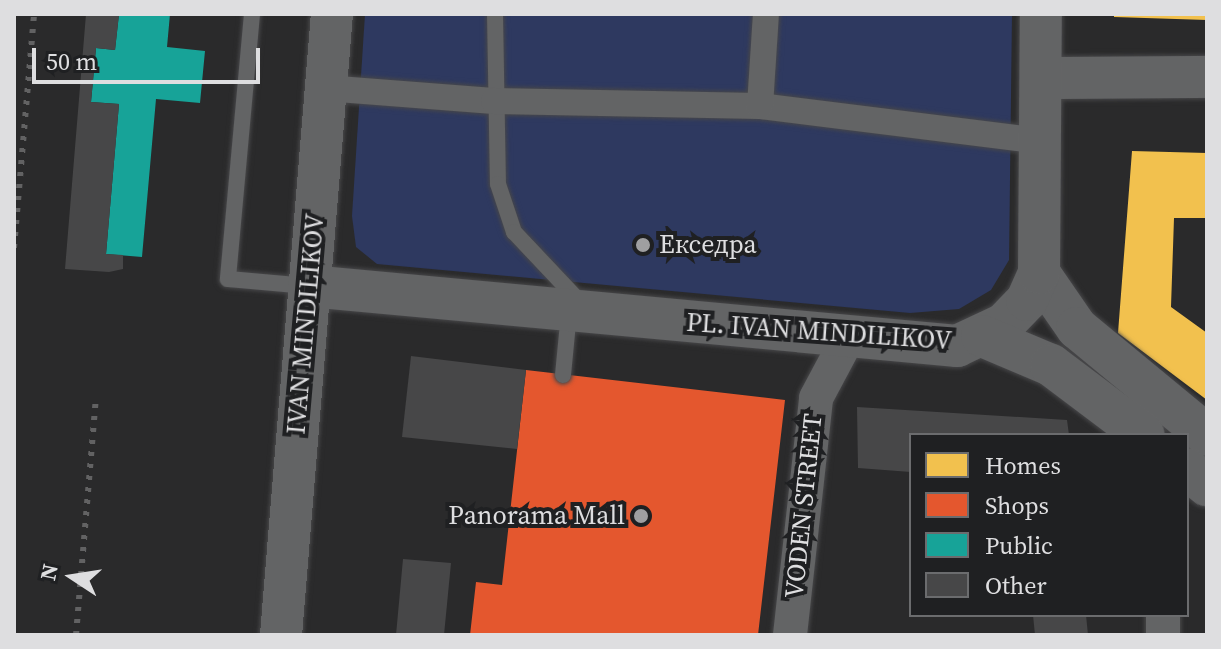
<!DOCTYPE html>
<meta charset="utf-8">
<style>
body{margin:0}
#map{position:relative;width:1221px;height:649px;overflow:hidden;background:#2a2a2b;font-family:"Source Serif 4",serif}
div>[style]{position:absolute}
.green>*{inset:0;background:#2e3960}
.homes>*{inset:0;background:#f2c14e}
.shops>*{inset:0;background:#e4572e}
.public>*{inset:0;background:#17a398}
.building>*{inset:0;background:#474748}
.roads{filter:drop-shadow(0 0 2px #474749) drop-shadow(0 0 2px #474749)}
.service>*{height:16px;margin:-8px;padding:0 8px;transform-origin:8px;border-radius:8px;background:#636465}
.pedestrian>*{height:26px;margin:-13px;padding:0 13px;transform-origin:13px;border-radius:13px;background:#636465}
.minor>*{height:34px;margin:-17px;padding:0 17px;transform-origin:17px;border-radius:17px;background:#636465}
.tertiary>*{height:42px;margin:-21px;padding:0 21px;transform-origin:21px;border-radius:21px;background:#636465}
.rail>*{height:6px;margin-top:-3px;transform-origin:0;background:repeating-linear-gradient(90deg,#626263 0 4px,transparent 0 12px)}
.dots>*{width:22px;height:22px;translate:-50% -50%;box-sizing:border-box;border:4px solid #1f2022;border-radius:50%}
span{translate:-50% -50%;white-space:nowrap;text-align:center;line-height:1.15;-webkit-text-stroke:8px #1f2022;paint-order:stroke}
.poi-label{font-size:26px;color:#dedee0}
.left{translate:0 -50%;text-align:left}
.right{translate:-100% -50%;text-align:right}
.street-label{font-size:26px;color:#dedee0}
.frame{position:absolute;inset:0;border:16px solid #dedee0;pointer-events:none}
.legend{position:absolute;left:909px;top:433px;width:280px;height:184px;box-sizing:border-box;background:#1f2022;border:2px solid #6b6c6e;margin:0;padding:10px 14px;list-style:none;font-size:24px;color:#dedee0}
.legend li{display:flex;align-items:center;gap:16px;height:40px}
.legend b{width:40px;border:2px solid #6b6c6e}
.north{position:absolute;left:32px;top:537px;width:80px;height:80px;-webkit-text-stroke:6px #1f2022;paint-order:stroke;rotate:282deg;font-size:22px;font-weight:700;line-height:32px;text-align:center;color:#dedee0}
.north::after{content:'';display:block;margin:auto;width:28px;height:36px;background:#dedee0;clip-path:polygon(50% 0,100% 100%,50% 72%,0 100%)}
.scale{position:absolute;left:32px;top:48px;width:228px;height:36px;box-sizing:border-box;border:4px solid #dedee0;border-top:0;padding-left:10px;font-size:24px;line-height:28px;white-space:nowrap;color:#dedee0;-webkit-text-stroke:6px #1f2022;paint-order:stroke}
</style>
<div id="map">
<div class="green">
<i style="clip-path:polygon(365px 14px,1012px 14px,1009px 260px,991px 290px,959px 309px,910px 313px,377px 264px,356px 247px,352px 216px)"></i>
</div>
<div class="homes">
<i style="clip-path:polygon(1114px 14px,1207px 14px,1207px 20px,1114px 17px)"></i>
<i style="clip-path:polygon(1132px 151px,1207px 153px,1207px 218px,1174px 218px,1171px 307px,1207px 333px,1207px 400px,1118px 333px)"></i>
</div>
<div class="shops">
<i style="clip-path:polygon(526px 370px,785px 400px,758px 635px,470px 635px,476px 582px,502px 585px)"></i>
</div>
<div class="public">
<i style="clip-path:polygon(119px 14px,170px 14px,167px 47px,205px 51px,200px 103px,156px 99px,142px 257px,106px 254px,119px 104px,91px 102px,96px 48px,115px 50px)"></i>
</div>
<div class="building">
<i style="clip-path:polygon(86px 14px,119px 14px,115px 50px,96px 48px,91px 102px,119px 104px,106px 254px,123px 255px,123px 269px,109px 272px,65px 269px)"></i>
<i style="clip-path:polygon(411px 356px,526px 370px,517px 449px,402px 437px)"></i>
<i style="clip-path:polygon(857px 407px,1067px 420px,1069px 435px,911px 435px,911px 472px,858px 468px)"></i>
<i style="clip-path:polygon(403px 559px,451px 563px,444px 635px,396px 635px)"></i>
<i style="clip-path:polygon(1033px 615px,1086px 615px,1088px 635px,1035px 635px)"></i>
</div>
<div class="roads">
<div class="service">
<i style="left:252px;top:14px;width:266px;rotate:95.2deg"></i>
<i style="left:228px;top:279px;width:80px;rotate:5deg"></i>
<i style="left:495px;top:14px;width:170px;rotate:89deg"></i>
<i style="left:498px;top:184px;width:51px;rotate:71.6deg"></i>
<i style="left:514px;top:232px;width:98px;rotate:46.7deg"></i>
<i style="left:563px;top:375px;width:62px;rotate:-84.5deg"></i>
</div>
<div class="pedestrian">
<i style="left:325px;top:88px;width:169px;rotate:4.4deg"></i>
<i style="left:494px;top:101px;width:266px;rotate:1.1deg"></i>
<i style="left:760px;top:106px;width:285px;rotate:7.1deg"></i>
<i style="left:760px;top:106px;width:92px;rotate:-86.3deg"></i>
</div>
<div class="minor">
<i style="left:1163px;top:615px;width:20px;rotate:90deg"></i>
<i style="left:790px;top:635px;width:238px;rotate:-83.7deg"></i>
<i style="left:816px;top:398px;width:68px;rotate:-61.9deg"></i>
</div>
<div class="tertiary">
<i style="left:1044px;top:78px;width:163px;rotate:-0.4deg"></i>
<i style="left:1039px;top:273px;width:67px;rotate:55.4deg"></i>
<i style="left:1077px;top:328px;width:168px;rotate:39.5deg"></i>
<i style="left:309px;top:286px;width:651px;rotate:5.29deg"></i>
<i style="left:957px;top:346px;width:52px;rotate:-25.1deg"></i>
<i style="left:1004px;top:324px;width:33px;rotate:-46deg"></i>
<i style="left:1027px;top:300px;width:30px;rotate:-66deg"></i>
<i style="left:1039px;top:273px;width:259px;rotate:-89.6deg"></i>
<i style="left:982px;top:336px;width:75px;rotate:22.8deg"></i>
<i style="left:1051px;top:365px;width:116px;rotate:37deg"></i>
<i style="left:1187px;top:469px;width:26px;rotate:39deg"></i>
<i style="left:281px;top:635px;width:623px;rotate:-85.31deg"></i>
</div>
</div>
<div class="rail">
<i style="left:14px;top:248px;width:235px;rotate:-85.1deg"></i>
<i style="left:76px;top:635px;width:239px;rotate:-85.2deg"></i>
</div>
<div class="dots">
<i style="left:643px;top:245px;background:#9f9fa1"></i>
<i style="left:641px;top:516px;background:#9f9fa1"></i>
</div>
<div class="poi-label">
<span class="left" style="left:659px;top:245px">Екседра</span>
<span class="right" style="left:625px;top:516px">Panorama Mall</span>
</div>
<div class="street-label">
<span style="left:306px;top:324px;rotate:-85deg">IVAN MINDILIKOV</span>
<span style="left:819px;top:332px;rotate:4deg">PL. IVAN MINDILIKOV</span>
<span style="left:804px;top:506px;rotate:-84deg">VODEN STREET</span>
</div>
<div class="frame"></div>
<ul class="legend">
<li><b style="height:22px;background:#f2c14e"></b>Homes</li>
<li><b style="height:22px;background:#e4572e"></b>Shops</li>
<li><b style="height:22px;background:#17a398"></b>Public</li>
<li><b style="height:22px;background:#474748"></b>Other</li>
</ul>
<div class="north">N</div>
<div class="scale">50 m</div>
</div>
